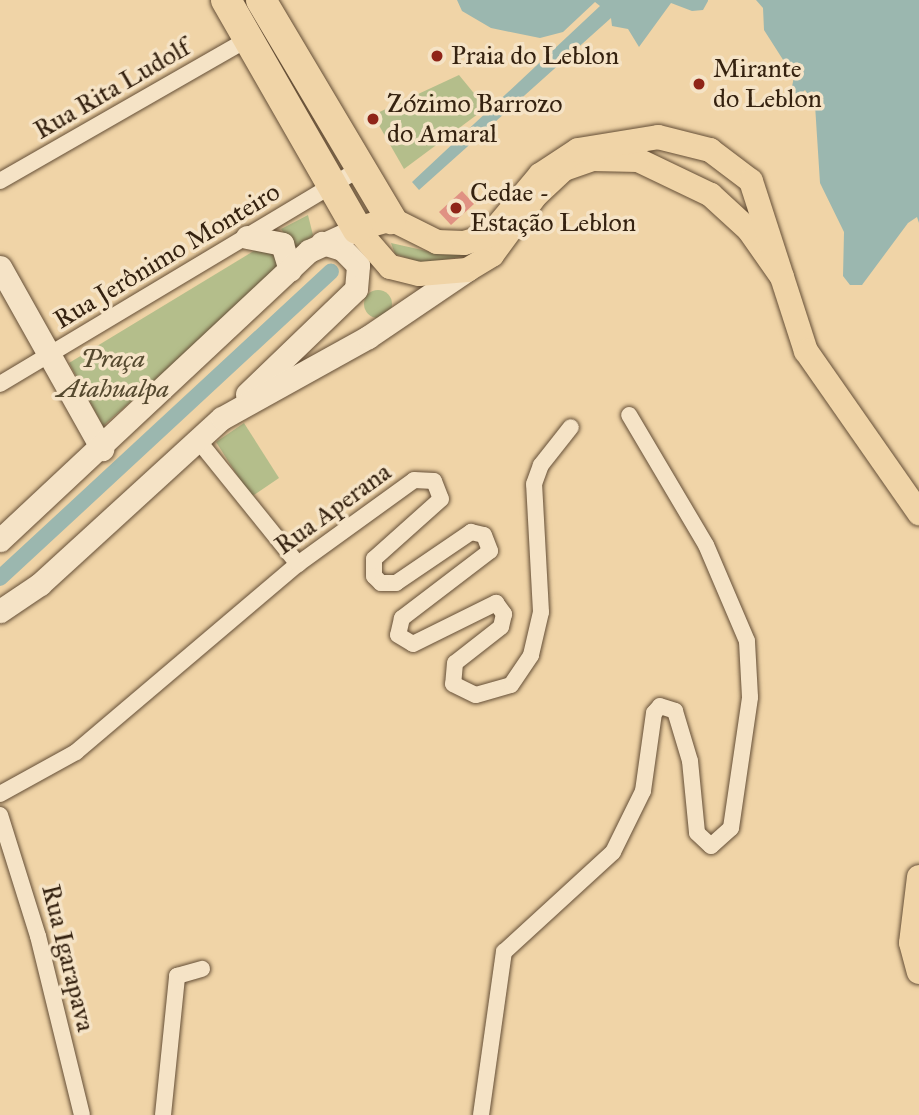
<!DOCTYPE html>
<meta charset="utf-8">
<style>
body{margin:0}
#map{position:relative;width:919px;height:1115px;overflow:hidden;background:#f0d4a7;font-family:"IM FELL Great Primer",serif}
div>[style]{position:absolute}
.green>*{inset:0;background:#b4be8b}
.round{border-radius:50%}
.water>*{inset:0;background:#9bb7af}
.canal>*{height:16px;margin:-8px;padding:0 8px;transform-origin:8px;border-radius:8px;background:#9bb7af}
.building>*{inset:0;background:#e09183}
.roads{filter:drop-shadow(0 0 2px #644e36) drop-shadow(0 0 2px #644e36)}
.street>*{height:16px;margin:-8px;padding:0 8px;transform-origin:8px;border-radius:8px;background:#f5e3c6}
.secondary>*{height:23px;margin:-11.5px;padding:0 11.5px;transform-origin:11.5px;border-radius:11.5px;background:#f5e3c6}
.primary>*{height:24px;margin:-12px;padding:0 12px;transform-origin:12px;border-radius:12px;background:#f0d4a7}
.highway>*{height:30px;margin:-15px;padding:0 15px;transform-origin:15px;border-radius:15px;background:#f0d4a7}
.dots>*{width:19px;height:19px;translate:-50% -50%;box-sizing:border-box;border:4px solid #f5e3c6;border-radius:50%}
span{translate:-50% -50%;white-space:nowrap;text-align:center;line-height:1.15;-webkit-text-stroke:7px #f5e3c6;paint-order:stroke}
.poi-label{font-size:26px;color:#352210}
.left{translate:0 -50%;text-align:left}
.street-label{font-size:26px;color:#352210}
.park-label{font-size:26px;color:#55492f;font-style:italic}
</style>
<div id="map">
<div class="green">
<i style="clip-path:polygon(459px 75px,486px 108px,404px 169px,373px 115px)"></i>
<i style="clip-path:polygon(308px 215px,313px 235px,296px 251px,281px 229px)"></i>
<i style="clip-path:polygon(391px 243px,440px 254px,477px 253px,425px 264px,395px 254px)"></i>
<i style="clip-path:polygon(257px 249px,269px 249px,278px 262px,275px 275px,103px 426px,69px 363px)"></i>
<i class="round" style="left:364px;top:290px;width:28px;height:28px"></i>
<i style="clip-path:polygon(244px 423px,279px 478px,251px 497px,216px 442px)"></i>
</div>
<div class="water">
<i style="clip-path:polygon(457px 0,708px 0,708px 1px,703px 10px,692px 11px,671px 3px,639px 47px,628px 29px,612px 26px,611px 18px,419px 190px,412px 182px,600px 6px,595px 2px,563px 32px,540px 38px,491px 28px,462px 11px)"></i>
<i style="clip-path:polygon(756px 0,919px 0,919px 223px,917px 217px,908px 223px,862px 285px,850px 285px,843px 276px,844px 232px,820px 183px,815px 105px,805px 90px,787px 110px,794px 77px,764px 30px,763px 8px)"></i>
</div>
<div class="canal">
<i style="left:0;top:578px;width:451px;rotate:-42.8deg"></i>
</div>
<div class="building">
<i style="clip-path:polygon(462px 191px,474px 204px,451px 225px,439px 212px)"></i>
</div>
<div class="roads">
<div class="street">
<i style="left:0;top:181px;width:286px;rotate:-29.8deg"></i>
<i style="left:0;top:384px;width:417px;rotate:-30.9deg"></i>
<i style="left:197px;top:439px;width:161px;rotate:51.1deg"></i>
<i style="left:0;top:794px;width:87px;rotate:-28.9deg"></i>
<i style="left:76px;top:752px;width:291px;rotate:-40.3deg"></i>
<i style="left:298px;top:564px;width:143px;rotate:-35.9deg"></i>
<i style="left:414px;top:480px;width:20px;rotate:3deg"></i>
<i style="left:434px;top:481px;width:19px;rotate:69deg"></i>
<i style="left:441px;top:499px;width:90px;rotate:138.2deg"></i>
<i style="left:374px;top:559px;width:17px;rotate:90deg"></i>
<i style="left:374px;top:576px;width:10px;rotate:45deg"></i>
<i style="left:381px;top:583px;width:15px"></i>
<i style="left:396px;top:583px;width:91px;rotate:-34.2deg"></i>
<i style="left:471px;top:532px;width:13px;rotate:13deg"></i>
<i style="left:484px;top:535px;width:17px;rotate:69deg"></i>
<i style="left:490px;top:551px;width:111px;rotate:142.7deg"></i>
<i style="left:402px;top:618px;width:17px;rotate:103deg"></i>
<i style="left:398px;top:635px;width:17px;rotate:31deg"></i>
<i style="left:413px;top:644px;width:93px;rotate:-26.3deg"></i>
<i style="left:496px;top:603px;width:14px;rotate:54deg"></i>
<i style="left:504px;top:614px;width:13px;rotate:103deg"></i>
<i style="left:501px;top:627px;width:58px;rotate:142deg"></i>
<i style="left:455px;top:663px;width:21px;rotate:95deg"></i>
<i style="left:453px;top:684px;width:25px;rotate:26deg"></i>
<i style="left:476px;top:695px;width:36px;rotate:-16deg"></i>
<i style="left:511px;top:685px;width:36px;rotate:-56deg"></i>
<i style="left:531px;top:655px;width:44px;rotate:-76.9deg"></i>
<i style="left:541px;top:612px;width:128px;rotate:-93.1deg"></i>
<i style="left:534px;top:484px;width:20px;rotate:-70deg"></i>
<i style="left:541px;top:465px;width:48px;rotate:-51.7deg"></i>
<i style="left:0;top:815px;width:127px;rotate:72.6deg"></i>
<i style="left:38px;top:936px;width:184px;rotate:76.2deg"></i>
<i style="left:163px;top:1115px;width:140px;rotate:-84.2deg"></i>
<i style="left:177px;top:976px;width:26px;rotate:-16deg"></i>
<i style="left:481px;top:1115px;width:165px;rotate:-82deg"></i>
<i style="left:504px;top:952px;width:148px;rotate:-42.5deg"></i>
<i style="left:613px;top:852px;width:68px;rotate:-63.8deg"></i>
<i style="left:643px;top:791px;width:79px;rotate:-82deg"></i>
<i style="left:654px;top:713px;width:9px;rotate:-49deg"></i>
<i style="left:660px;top:706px;width:16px;rotate:18deg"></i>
<i style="left:675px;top:711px;width:52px;rotate:73.3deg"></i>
<i style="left:690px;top:761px;width:72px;rotate:84.4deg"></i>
<i style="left:697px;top:833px;width:19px;rotate:43deg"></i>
<i style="left:711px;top:846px;width:27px;rotate:-42deg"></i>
<i style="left:731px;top:828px;width:132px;rotate:-81.7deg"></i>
<i style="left:750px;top:697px;width:56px;rotate:-93.1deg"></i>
<i style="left:747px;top:641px;width:104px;rotate:-113.1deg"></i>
<i style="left:706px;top:545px;width:151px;rotate:-120.6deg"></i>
</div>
<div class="secondary">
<i style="left:247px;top:237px;width:36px;rotate:11deg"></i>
<i style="left:282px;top:244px;width:27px;rotate:73deg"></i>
<i style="left:0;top:267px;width:209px;rotate:60.7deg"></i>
<i style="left:247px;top:394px;width:151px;rotate:-43.9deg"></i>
<i style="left:356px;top:289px;width:24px;rotate:-85deg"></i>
<i style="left:358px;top:265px;width:23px;rotate:-135deg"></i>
<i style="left:342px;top:249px;width:21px;rotate:-163deg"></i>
<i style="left:0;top:540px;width:423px;rotate:-43.1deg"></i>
<i style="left:309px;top:251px;width:53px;rotate:-24.6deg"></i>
<i style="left:0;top:611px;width:48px;rotate:-34deg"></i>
<i style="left:40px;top:584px;width:246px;rotate:-42.4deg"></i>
<i style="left:222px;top:418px;width:167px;rotate:-29deg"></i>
<i style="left:368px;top:337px;width:120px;rotate:-34.1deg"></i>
</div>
<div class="primary">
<i style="left:782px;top:277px;width:57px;rotate:-125.1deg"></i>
<i style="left:749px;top:230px;width:52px;rotate:-137.4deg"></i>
<i style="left:711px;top:195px;width:81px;rotate:-154.4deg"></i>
<i style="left:638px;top:160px;width:45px;rotate:-178.7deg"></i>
<i style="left:593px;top:159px;width:31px;rotate:161deg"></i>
<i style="left:564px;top:169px;width:38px;rotate:137deg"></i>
<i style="left:536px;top:195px;width:74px;rotate:126.3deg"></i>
<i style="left:492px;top:255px;width:29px;rotate:149deg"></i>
<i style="left:467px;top:270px;width:48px;rotate:175.2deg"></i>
<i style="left:419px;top:274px;width:30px;rotate:-166deg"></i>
<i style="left:390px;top:267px;width:50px;rotate:-131deg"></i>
<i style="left:357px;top:229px;width:35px;rotate:-16deg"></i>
<i style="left:391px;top:219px;width:51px;rotate:26.6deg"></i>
<i style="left:437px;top:242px;width:27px;rotate:2deg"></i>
<i style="left:464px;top:243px;width:27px;rotate:-17deg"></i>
<i style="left:490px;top:235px;width:78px;rotate:-50.2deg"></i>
<i style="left:540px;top:175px;width:45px;rotate:-33.3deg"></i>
<i style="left:578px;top:150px;width:81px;rotate:-9.2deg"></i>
<i style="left:658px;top:137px;width:54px;rotate:14deg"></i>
<i style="left:710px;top:150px;width:51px;rotate:37.1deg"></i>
<i style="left:751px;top:181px;width:179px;rotate:72.1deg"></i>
<i style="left:806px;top:351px;width:198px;rotate:55.1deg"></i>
<i style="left:919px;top:877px;width:66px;rotate:96.9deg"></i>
<i style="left:911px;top:943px;width:30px;rotate:75deg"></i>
</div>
<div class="highway">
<i style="left:226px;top:0;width:264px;rotate:60.2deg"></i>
<i style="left:261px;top:0;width:255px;rotate:59.3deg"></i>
</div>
</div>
<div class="dots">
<i style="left:437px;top:56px;background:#8f2418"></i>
<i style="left:699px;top:84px;background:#8f2418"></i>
<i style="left:373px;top:119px;background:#8f2418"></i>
<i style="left:456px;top:208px;background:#8f2418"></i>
</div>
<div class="poi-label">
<span class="left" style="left:451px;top:56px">Praia do Leblon</span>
<span class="left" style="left:713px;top:84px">Mirante<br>do Leblon</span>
<span class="left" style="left:387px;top:119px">Zózimo Barrozo<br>do Amaral</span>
<span class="left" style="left:470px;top:208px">Cedae -<br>Estação Leblon</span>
</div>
<div class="street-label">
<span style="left:112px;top:89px;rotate:-30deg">Rua Rita Ludolf</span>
<span style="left:167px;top:256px;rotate:-31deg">Rua Jerônimo Monteiro</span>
<span style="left:333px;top:509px;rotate:-36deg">Rua Aperana</span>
<span style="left:68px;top:958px;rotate:76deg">Rua Igarapava</span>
</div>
<div class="park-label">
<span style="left:113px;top:374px">Praça<br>Atahualpa</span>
</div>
</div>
